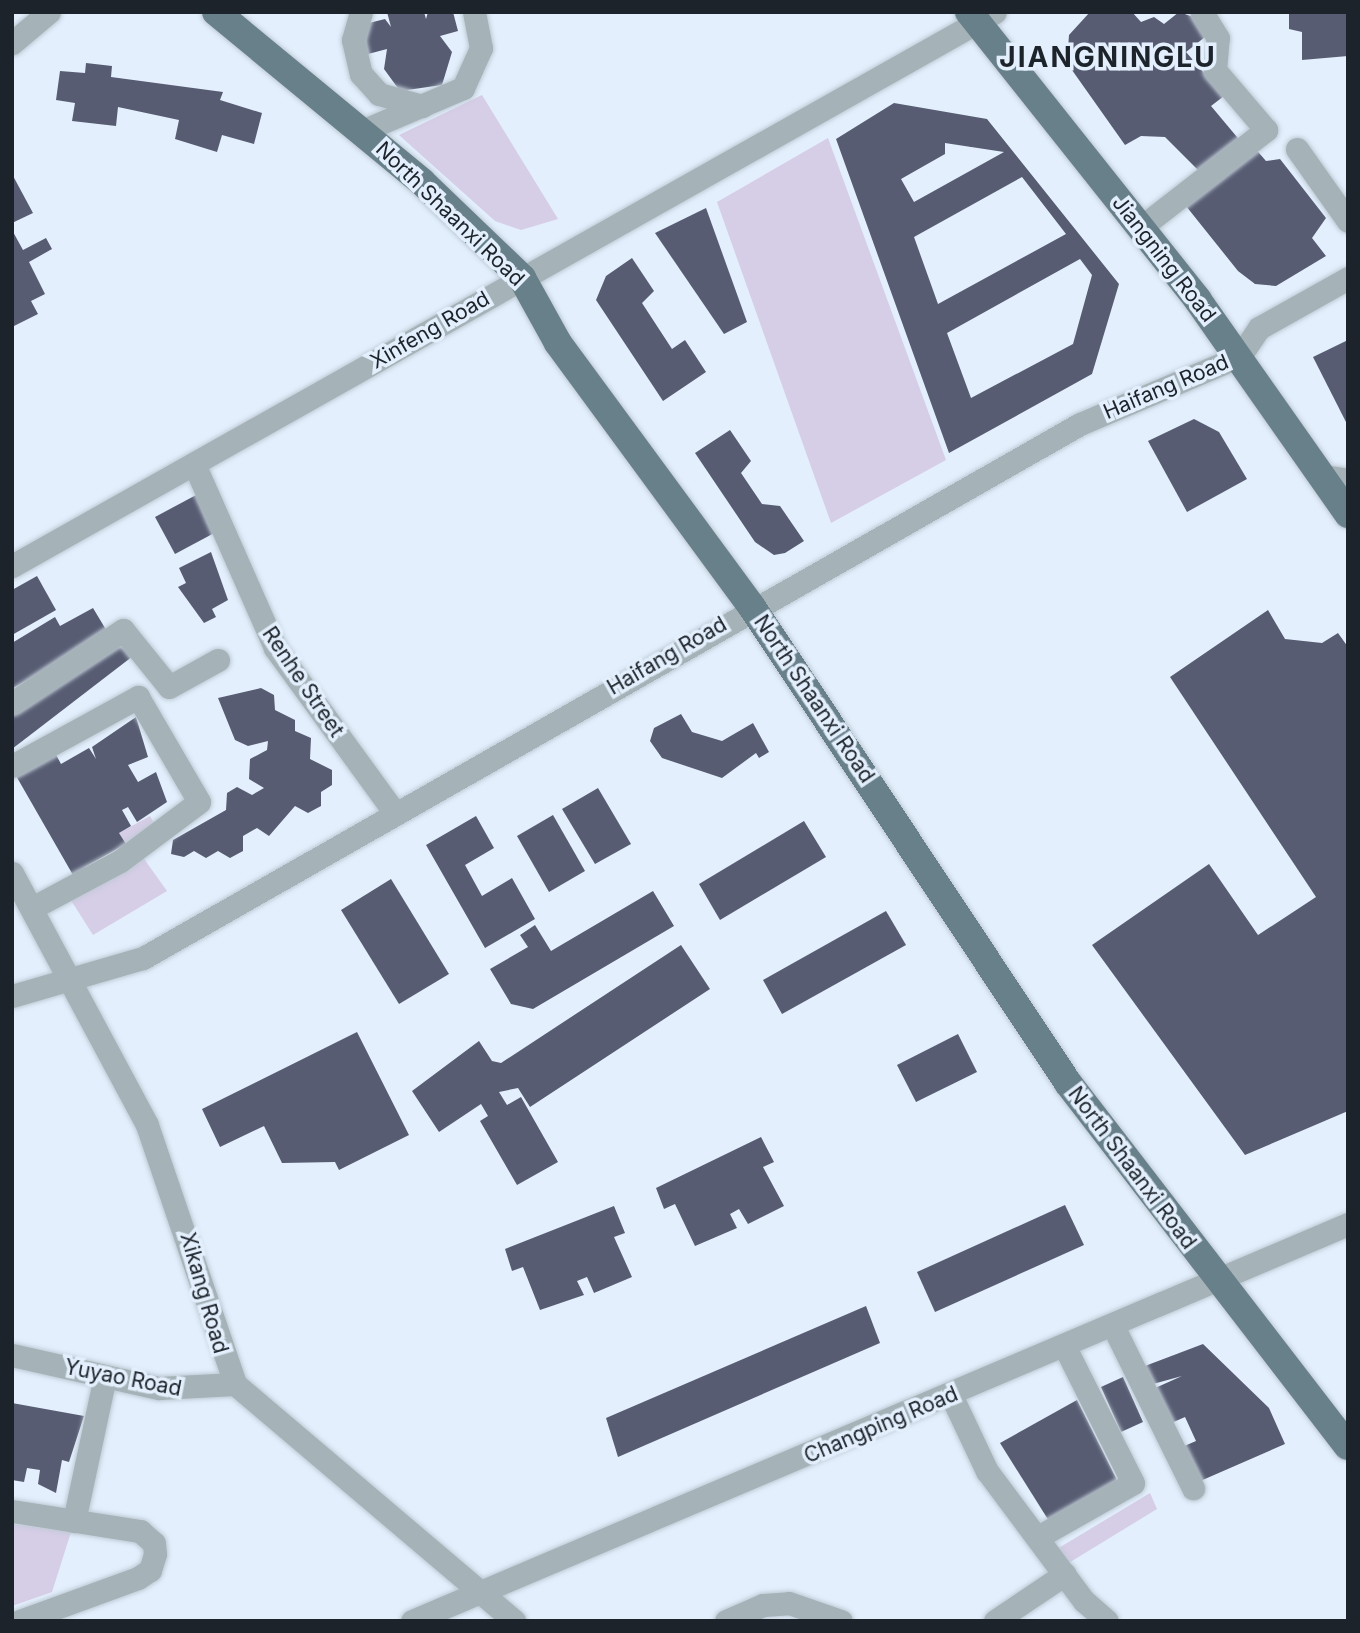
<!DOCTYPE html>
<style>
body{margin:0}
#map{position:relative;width:1360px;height:1633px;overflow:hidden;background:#e3effc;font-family:Inter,sans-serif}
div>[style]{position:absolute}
.green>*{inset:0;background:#d6cde6}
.building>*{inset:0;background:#575c72}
.roads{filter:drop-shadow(0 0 2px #bfcad6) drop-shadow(0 0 2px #bfcad6)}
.minor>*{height:23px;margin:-11.5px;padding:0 11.5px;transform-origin:11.5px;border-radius:11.5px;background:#a5b2b7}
.major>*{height:28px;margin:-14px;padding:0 14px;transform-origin:14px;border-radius:14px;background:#688089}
span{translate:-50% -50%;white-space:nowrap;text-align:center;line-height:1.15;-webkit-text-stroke:7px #e3effc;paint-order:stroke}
.street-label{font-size:21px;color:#1c232b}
.district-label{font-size:28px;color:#1c232b;font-weight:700;letter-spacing:2px}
.frame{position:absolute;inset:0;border:14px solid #1c232b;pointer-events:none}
</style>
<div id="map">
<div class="green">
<i style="clip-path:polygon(482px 95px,558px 219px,521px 230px,495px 221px,399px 135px)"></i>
<i style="clip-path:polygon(828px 138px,946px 460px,831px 523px,717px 202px)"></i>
<i style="clip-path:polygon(150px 816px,156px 827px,126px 844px,119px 833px)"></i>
<i style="clip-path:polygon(137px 849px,167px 891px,93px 935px,67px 894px)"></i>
<i style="clip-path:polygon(1150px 1493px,1157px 1509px,1067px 1564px,1057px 1549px)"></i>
<i style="clip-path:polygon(12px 1524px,71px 1532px,52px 1592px,12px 1606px)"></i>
</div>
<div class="building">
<i style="clip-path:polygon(387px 12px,424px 12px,426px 19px,428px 12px,453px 12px,458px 31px,440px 36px,452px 52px,442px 85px,400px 91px,384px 69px,387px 49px,368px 54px,361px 25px,385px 19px,391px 27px)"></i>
<i style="clip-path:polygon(1090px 12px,1132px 12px,1141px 22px,1154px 17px,1164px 24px,1179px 12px,1196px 18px,1205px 37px,1186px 52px,1224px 96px,1211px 106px,1242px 143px,1202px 174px,1165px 137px,1141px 136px,1125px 145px,1067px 63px,1069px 35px)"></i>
<i style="clip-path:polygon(1289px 12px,1348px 12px,1348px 56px,1302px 60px,1302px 32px,1289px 29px)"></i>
<i style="clip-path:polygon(86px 63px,112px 66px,111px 77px,223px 92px,220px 100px,262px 113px,254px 144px,222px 135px,217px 152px,175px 139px,179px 120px,118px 107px,116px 126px,72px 121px,75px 103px,56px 100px,60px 71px,85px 73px)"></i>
<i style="clip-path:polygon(evenodd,894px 103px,987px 119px,1119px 284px,1092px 374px,949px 453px,836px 139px,894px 103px,945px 143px,1004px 152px,914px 202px,901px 179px,945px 154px,945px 143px,894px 103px,1022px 177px,1066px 234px,938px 304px,914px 237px,1022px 177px,894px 103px,1080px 259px,1092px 275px,1073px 344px,971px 398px,947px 333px,1080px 259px)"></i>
<i style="clip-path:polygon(1253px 146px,1266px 161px,1280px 159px,1326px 218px,1312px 238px,1326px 256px,1276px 286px,1255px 284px,1238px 271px,1182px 201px)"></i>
<i style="clip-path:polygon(12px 174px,33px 213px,12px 223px)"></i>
<i style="clip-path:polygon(706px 208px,747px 322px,724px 334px,655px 233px)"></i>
<i style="clip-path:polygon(12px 230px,23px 250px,46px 238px,52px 249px,29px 262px,45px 294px,31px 301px,38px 314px,12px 327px)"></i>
<i style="clip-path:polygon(632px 258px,654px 291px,642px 303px,672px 349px,685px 340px,706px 372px,663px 401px,596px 300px,606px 276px)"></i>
<i style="clip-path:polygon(1348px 340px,1348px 426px,1313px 357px)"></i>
<i style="clip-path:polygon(1194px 419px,1219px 432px,1247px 479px,1187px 512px,1148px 441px)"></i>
<i style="clip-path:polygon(730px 430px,751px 461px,741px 473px,762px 504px,780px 506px,804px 541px,785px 553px,774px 555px,755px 542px,695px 453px)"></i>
<i style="clip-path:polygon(198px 494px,218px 531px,175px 554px,155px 517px)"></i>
<i style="clip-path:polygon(211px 552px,228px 600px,212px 609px,216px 617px,204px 623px,178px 587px,186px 583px,179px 568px)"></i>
<i style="clip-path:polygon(37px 576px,56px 610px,12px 635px,12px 590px)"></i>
<i style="clip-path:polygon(93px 608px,108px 633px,12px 689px,12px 643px,55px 617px,60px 626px)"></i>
<i style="clip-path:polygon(1268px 610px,1285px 639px,1322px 643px,1338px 633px,1348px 647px,1348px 1111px,1245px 1155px,1092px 945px,1209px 864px,1258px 935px,1316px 897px,1170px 677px)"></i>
<i style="clip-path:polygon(121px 639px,133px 656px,12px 749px,12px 716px)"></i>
<i style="clip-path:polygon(261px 688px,274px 695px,275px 710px,295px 720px,295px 731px,311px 738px,310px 759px,332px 770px,332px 785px,321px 792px,321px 806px,308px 813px,295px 806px,269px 836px,257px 828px,243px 836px,243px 851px,230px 858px,218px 851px,206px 858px,194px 851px,184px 857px,171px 854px,173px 840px,226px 810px,227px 793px,237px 787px,252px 795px,264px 788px,249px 779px,250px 759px,267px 750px,268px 741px,248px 746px,235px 740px,218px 698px)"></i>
<i style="clip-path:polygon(681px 714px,692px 732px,722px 741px,753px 723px,769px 752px,759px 758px,756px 753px,722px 778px,662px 758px,650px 741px,654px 728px)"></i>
<i style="clip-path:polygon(136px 717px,148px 757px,128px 765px,138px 782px,156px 772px,167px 802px,137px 822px,128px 807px,122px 810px,131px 826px,119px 833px,126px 844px,85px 867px,77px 882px,15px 774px,54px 751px,61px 764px,89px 748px,96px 759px,92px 747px)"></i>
<i style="clip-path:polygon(598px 788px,631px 844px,595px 864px,562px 809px)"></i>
<i style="clip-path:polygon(553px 815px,585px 871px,549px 892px,517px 836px)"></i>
<i style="clip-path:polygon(476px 816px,494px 848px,465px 865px,482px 896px,512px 878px,535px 919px,485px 948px,426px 845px)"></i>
<i style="clip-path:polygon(804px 821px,826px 857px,720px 920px,699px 884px)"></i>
<i style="clip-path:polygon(391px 879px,449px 974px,399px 1004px,341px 910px)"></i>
<i style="clip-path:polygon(653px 891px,674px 926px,533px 1009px,511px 1004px,490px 969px,528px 947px,520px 935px,535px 925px,551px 951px)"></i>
<i style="clip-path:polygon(886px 911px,906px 945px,782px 1014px,763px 980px)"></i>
<i style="clip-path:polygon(681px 945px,710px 989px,530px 1107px,518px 1088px,499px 1092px,507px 1105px,521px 1097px,558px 1162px,517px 1185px,480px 1121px,488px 1116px,481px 1104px,439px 1132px,412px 1091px,479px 1041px,492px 1061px,501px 1063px)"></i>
<i style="clip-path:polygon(357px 1032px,409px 1135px,339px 1170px,335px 1162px,282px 1163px,264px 1126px,220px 1147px,202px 1109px)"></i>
<i style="clip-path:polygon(958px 1034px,977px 1072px,916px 1102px,897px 1065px)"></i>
<i style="clip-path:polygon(761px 1137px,774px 1162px,763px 1167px,784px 1206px,748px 1224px,739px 1209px,730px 1214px,737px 1228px,695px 1246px,675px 1204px,664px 1209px,656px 1188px)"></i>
<i style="clip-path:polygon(1065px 1205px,1084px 1245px,935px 1312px,917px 1272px)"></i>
<i style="clip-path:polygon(614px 1206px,625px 1233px,614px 1237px,632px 1277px,594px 1293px,587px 1277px,577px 1281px,584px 1295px,540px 1310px,523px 1267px,512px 1271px,505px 1249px)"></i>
<i style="clip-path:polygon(866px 1306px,880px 1343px,618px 1457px,606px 1418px)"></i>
<i style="clip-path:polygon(1203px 1344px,1269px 1408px,1285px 1444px,1198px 1482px,1182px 1447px,1196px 1441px,1185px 1417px,1169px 1424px,1153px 1389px,1182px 1376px,1153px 1384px,1145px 1366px)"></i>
<i style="clip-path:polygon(1123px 1377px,1143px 1422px,1121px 1432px,1101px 1387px)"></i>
<i style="clip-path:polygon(1077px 1400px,1118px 1482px,1049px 1521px,1000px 1443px)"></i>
<i style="clip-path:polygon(12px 1403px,84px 1416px,69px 1462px,62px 1460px,56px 1493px,38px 1484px,40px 1470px,27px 1468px,24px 1482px,12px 1480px)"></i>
</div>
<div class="roads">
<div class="minor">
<i style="left:361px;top:12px;width:29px;rotate:106deg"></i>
<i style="left:353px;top:40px;width:35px;rotate:77deg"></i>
<i style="left:361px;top:74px;width:27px;rotate:48deg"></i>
<i style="left:379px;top:94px;width:45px;rotate:15.6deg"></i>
<i style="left:12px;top:43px;width:48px;rotate:-40deg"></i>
<i style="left:362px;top:131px;width:110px;rotate:-23.1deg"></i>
<i style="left:463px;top:88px;width:44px;rotate:-65.8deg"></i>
<i style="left:481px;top:48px;width:37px;rotate:-101deg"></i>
<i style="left:1297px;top:149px;width:88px;rotate:54.7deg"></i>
<i style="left:1140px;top:228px;width:160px;rotate:-37.9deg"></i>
<i style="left:1266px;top:130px;width:79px;rotate:-130.4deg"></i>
<i style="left:1215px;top:70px;width:32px;rotate:-85deg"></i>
<i style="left:1218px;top:38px;width:31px;rotate:-122deg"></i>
<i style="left:194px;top:464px;width:201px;rotate:66.2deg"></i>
<i style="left:275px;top:648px;width:204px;rotate:54deg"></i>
<i style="left:1323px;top:476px;width:25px;rotate:9deg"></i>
<i style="left:12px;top:566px;width:1128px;rotate:-29.4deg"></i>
<i style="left:12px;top:703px;width:133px;rotate:-33.3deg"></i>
<i style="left:123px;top:630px;width:73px;rotate:51.1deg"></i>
<i style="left:169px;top:687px;width:56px;rotate:-28.9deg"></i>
<i style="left:12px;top:766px;width:144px;rotate:-28.7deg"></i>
<i style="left:138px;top:697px;width:121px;rotate:59.8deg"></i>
<i style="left:199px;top:802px;width:99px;rotate:143.2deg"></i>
<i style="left:120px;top:861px;width:100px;rotate:151.9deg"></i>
<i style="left:12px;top:873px;width:286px;rotate:61.8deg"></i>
<i style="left:147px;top:1125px;width:274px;rotate:71.2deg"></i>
<i style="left:235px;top:1384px;width:366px;rotate:40.3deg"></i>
<i style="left:12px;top:996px;width:136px;rotate:-16.2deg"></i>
<i style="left:143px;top:958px;width:1078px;rotate:-29.68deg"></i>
<i style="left:1080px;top:424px;width:174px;rotate:-23deg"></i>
<i style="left:1240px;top:356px;width:34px;rotate:-56deg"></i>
<i style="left:1259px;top:328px;width:102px;rotate:-29.3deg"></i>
<i style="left:1113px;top:1326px;width:181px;rotate:63.7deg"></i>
<i style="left:12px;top:1355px;width:151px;rotate:12.7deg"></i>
<i style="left:159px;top:1388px;width:76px;rotate:-3deg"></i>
<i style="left:951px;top:1395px;width:84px;rotate:64.7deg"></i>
<i style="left:987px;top:1471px;width:162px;rotate:53.3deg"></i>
<i style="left:1084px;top:1601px;width:30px;rotate:41deg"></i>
<i style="left:12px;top:1511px;width:130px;rotate:8.9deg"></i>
<i style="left:140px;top:1531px;width:18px;rotate:41deg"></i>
<i style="left:154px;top:1543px;width:11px;rotate:85deg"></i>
<i style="left:155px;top:1554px;width:17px;rotate:107deg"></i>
<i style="left:150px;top:1570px;width:14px;rotate:146deg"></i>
<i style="left:138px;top:1578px;width:126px;rotate:160deg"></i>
<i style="left:74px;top:1521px;width:147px;rotate:-77.9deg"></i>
<i style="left:1038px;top:1537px;width:109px;rotate:-29.6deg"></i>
<i style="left:1133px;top:1483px;width:152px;rotate:-116.6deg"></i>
<i style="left:412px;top:1621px;width:1017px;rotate:-22.98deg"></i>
<i style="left:726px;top:1621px;width:40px;rotate:-23.4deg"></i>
<i style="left:763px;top:1605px;width:26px;rotate:-4deg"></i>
<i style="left:789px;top:1603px;width:55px;rotate:19.1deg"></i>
<i style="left:995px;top:1621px;width:84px;rotate:-33.9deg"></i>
</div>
<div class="major">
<i style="left:216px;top:12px;width:267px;rotate:39.5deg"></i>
<i style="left:422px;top:182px;width:139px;rotate:43.8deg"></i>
<i style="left:522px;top:278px;width:74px;rotate:61deg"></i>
<i style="left:558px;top:343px;width:328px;rotate:53.7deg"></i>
<i style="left:752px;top:607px;width:571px;rotate:56.42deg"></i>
<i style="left:1068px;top:1083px;width:458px;rotate:52.4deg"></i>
<i style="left:969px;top:12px;width:367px;rotate:51.5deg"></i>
<i style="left:1197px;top:299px;width:263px;rotate:54.9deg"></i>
</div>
</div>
<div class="street-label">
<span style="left:450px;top:214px;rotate:44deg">North Shaanxi Road</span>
<span style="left:1164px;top:259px;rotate:52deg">Jiangning Road</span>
<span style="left:430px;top:330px;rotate:-30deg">Xinfeng Road</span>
<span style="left:1166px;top:387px;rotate:-23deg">Haifang Road</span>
<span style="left:667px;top:656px;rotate:-30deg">Haifang Road</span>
<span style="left:303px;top:682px;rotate:56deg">Renhe Street</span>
<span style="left:814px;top:699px;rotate:56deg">North Shaanxi Road</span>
<span style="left:1132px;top:1168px;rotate:53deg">North Shaanxi Road</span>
<span style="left:204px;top:1293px;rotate:74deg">Xikang Road</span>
<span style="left:123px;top:1378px;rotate:11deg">Yuyao Road</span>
<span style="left:881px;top:1425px;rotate:-23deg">Changping Road</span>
</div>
<div class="district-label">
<span style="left:1108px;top:57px">JIANGNINGLU</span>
</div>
<div class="frame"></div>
</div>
